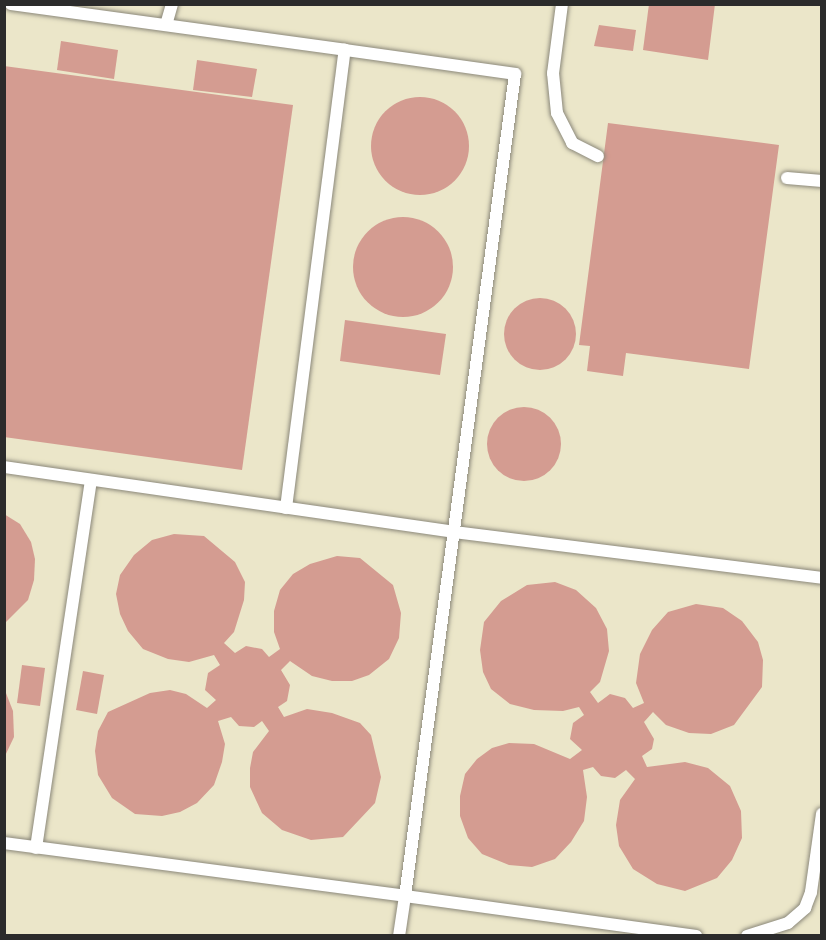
<!DOCTYPE html>
<style>
body{margin:0}
#map{position:relative;width:826px;height:940px;overflow:hidden;background:#ebe6c9;font-family:"Architects Daughter",sans-serif}
div>[style]{position:absolute}
.building>*{inset:0;background:#d49c91}
.round{border-radius:50%}
.roads{filter:drop-shadow(0 0 2px #8b887a) drop-shadow(0 0 2px #8b887a)}
.lane>*{height:12px;margin:-6px;padding:0 6px;transform-origin:6px;border-radius:6px;background:#fff}
span{translate:-50% -50%;white-space:nowrap;text-align:center;line-height:1.15;-webkit-text-stroke:6px #fff;paint-order:stroke}
.frame{position:absolute;inset:0;border:6px solid #2b2b2b;pointer-events:none}
</style>
<div id="map">
<div class="building">
<i style="clip-path:polygon(649px 4px,715px 4px,708px 60px,643px 50px)"></i>
<i style="clip-path:polygon(599px 25px,636px 30px,633px 51px,594px 46px)"></i>
<i style="clip-path:polygon(61px 41px,118px 50px,114px 79px,57px 70px)"></i>
<i style="clip-path:polygon(197px 60px,257px 69px,252px 97px,193px 90px)"></i>
<i style="clip-path:polygon(4px 66px,293px 105px,242px 470px,4px 437px)"></i>
<i class="round" style="left:371px;top:97px;width:98px;height:98px"></i>
<i style="clip-path:polygon(608px 123px,779px 145px,749px 369px,626px 353px,623px 376px,587px 371px,590px 346px,579px 345px)"></i>
<i class="round" style="left:353px;top:217px;width:100px;height:100px"></i>
<i class="round" style="left:504px;top:298px;width:72px;height:72px"></i>
<i style="clip-path:polygon(345px 320px,446px 334px,440px 375px,340px 361px)"></i>
<i class="round" style="left:487px;top:407px;width:74px;height:74px"></i>
<i style="clip-path:polygon(4px 514px,20px 524px,31px 542px,35px 559px,34px 580px,28px 600px,4px 624px)"></i>
<i style="clip-path:polygon(174px 534px,204px 536px,235px 562px,245px 582px,244px 600px,234px 632px,224px 643px,235px 653px,246px 646px,262px 649px,269px 657px,280px 649px,274px 632px,274px 611px,280px 590px,293px 574px,310px 564px,337px 556px,360px 558px,393px 585px,401px 613px,399px 638px,389px 659px,369px 675px,352px 681px,332px 681px,312px 676px,290px 661px,281px 670px,290px 685px,287px 701px,278px 707px,284px 717px,307px 709px,332px 713px,360px 723px,371px 735px,381px 777px,375px 803px,343px 837px,311px 840px,282px 830px,262px 813px,250px 787px,250px 768px,253px 752px,269px 731px,262px 721px,254px 727px,239px 726px,231px 717px,218px 721px,225px 744px,222px 762px,214px 785px,197px 803px,180px 812px,162px 816px,135px 814px,112px 798px,98px 775px,95px 751px,98px 731px,108px 712px,150px 693px,170px 690px,186px 694px,207px 708px,216px 700px,205px 690px,208px 673px,220px 665px,214px 655px,189px 662px,168px 659px,143px 649px,128px 631px,120px 614px,116px 594px,120px 575px,134px 555px,152px 540px)"></i>
<i style="clip-path:polygon(555px 582px,576px 590px,596px 608px,607px 629px,609px 651px,600px 682px,590px 692px,598px 703px,610px 694px,625px 698px,633px 708px,644px 703px,636px 683px,640px 654px,652px 630px,668px 612px,696px 604px,723px 608px,742px 621px,758px 642px,763px 660px,762px 687px,734px 725px,711px 734px,689px 733px,666px 725px,653px 712px,644px 722px,654px 739px,652px 749px,642px 756px,647px 767px,685px 762px,708px 768px,730px 786px,741px 811px,742px 838px,732px 860px,717px 878px,685px 891px,657px 884px,633px 869px,619px 846px,616px 825px,620px 800px,635px 779px,626px 770px,615px 778px,601px 776px,593px 767px,583px 770px,587px 797px,584px 821px,571px 842px,555px 859px,532px 867px,509px 865px,482px 854px,468px 838px,460px 816px,460px 796px,465px 774px,477px 759px,492px 748px,509px 743px,534px 744px,570px 759px,582px 750px,570px 739px,573px 723px,584px 715px,579px 707px,563px 711px,534px 710px,510px 704px,491px 689px,483px 672px,480px 650px,484px 622px,501px 601px,527px 585px)"></i>
<i style="clip-path:polygon(22px 665px,45px 668px,40px 706px,17px 703px)"></i>
<i style="clip-path:polygon(83px 671px,104px 675px,97px 714px,76px 710px)"></i>
<i style="clip-path:polygon(4px 688px,13px 711px,14px 737px,4px 758px)"></i>
</div>
<div class="roads">
<div class="lane">
<i style="left:11px;top:4px;width:337px;rotate:7.8deg"></i>
<i style="left:562px;top:4px;width:70px;rotate:97.4deg"></i>
<i style="left:553px;top:73px;width:40px;rotate:84.3deg"></i>
<i style="left:557px;top:113px;width:34px;rotate:63deg"></i>
<i style="left:572px;top:143px;width:29px;rotate:27deg"></i>
<i style="left:166px;top:25px;width:22px;rotate:-74deg"></i>
<i style="left:787px;top:178px;width:35px;rotate:5deg"></i>
<i style="left:4px;top:467px;width:455px;rotate:8.2deg"></i>
<i style="left:454px;top:532px;width:371px;rotate:7.1deg"></i>
<i style="left:286px;top:508px;width:462px;rotate:-82.7deg"></i>
<i style="left:345px;top:50px;width:172px;rotate:8deg"></i>
<i style="left:515px;top:74px;width:829px;rotate:97.62deg"></i>
<i style="left:405px;top:896px;width:294px;rotate:7.8deg"></i>
<i style="left:4px;top:843px;width:404px;rotate:7.5deg"></i>
<i style="left:405px;top:896px;width:40px;rotate:98.5deg"></i>
<i style="left:36px;top:848px;width:372px;rotate:-81.5deg"></i>
<i style="left:747px;top:936px;width:43px;rotate:-17.6deg"></i>
<i style="left:788px;top:923px;width:23px;rotate:-41deg"></i>
<i style="left:805px;top:908px;width:17px;rotate:-69deg"></i>
<i style="left:811px;top:892px;width:79px;rotate:-82deg"></i>
</div>
</div>
<div class="frame"></div>
</div>
